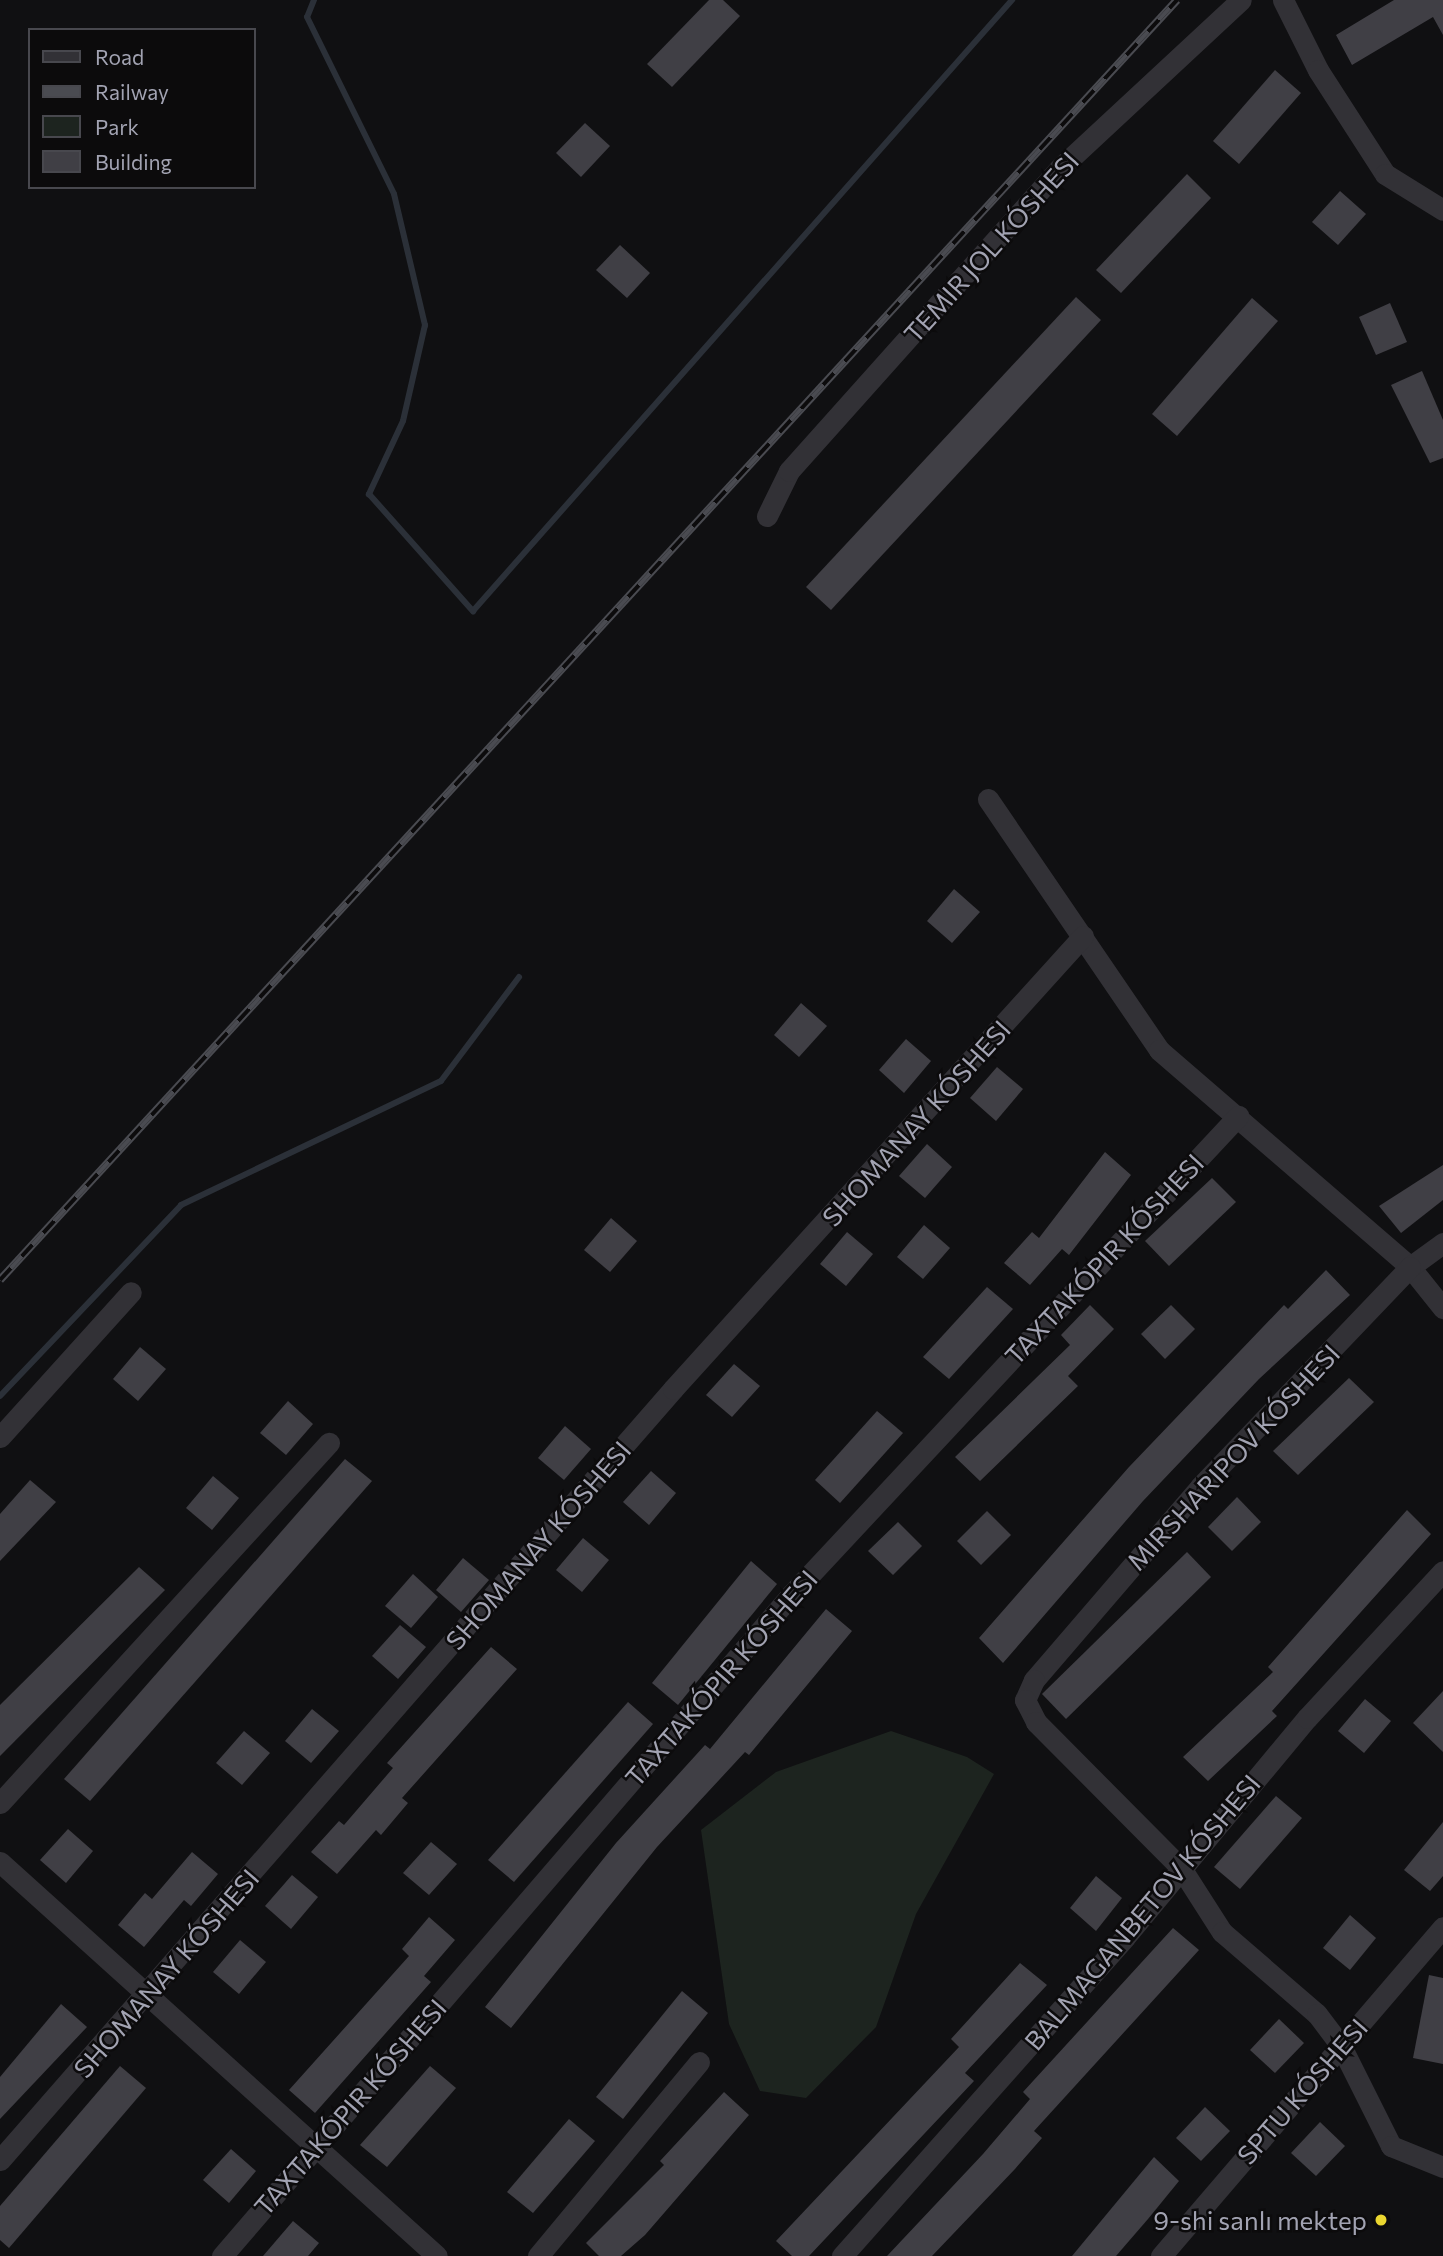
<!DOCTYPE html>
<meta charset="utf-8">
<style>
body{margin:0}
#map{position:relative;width:1443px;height:2256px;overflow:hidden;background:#101012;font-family:Commissioner,sans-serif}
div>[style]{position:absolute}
.green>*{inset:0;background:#1d241f}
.stream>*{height:6px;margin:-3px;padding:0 3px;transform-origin:3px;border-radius:3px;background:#2b3038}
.building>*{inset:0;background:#403f45}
.street>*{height:21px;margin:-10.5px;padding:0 10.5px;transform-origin:10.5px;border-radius:10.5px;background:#323136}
.rail>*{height:8px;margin-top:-4px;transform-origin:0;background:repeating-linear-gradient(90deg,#0c0b0c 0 16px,#4a4b51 0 32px);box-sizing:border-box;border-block:2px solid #4a4b51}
.dots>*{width:19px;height:19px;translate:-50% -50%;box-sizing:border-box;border:4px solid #0c0b0c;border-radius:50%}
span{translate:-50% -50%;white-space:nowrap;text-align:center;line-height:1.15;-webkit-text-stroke:5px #0c0b0c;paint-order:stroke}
.street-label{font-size:26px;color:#a2a3b2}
.poi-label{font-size:26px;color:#a2a3b2}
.right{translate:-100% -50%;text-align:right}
.legend{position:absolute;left:28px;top:28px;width:228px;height:161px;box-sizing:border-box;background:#0c0b0c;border:2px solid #48484e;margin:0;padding:9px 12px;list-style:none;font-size:21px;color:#a2a3b2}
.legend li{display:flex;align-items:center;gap:14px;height:35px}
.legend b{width:35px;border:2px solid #48484e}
</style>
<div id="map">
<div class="green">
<i style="clip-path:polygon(891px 1731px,967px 1757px,994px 1774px,916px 1914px,876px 2027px,806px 2098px,760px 2091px,729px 2024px,701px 1830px,776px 1772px)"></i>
</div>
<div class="stream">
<i style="left:314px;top:0;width:18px;rotate:112deg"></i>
<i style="left:307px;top:17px;width:197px;rotate:63.8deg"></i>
<i style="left:394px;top:194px;width:135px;rotate:76.7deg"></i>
<i style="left:425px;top:325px;width:98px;rotate:102.9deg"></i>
<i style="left:403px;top:421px;width:81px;rotate:115deg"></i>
<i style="left:369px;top:494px;width:157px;rotate:48.4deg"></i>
<i style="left:473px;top:611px;width:815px;rotate:-48.58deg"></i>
<i style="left:0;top:1396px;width:263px;rotate:-46.5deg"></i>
<i style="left:181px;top:1205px;width:288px;rotate:-25.5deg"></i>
<i style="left:441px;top:1081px;width:130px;rotate:-53.1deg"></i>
</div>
<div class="building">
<i style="clip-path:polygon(709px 0,723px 0,740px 16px,672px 87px,647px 64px)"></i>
<i style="clip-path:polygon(1394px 0,1443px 0,1443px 35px,1433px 17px,1352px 65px,1336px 35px)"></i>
<i style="clip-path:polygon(1275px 70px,1301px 93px,1239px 164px,1213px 141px)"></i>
<i style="clip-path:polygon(585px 123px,610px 146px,581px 177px,556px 153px)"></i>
<i style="clip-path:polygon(1187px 174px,1211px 198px,1121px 293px,1096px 270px)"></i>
<i style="clip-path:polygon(1340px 191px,1366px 214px,1338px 245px,1312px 222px)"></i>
<i style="clip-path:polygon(620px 245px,650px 273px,627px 298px,596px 270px)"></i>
<i style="clip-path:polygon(1076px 297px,1101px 320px,831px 610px,806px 587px)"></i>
<i style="clip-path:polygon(1252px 298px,1278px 321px,1177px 436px,1152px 414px)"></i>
<i style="clip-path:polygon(1390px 303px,1407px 342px,1376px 355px,1359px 317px)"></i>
<i style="clip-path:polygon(1422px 371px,1443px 420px,1443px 458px,1430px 463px,1391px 385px)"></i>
<i style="clip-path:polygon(954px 889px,980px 912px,952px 943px,927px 921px)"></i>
<i style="clip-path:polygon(801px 1003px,827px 1026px,799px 1057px,774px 1035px)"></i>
<i style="clip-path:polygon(906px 1039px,931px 1061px,904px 1093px,879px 1070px)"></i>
<i style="clip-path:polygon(997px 1067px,1023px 1089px,996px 1121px,970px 1098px)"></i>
<i style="clip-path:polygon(927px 1144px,952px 1167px,925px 1198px,899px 1176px)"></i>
<i style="clip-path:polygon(1105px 1152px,1131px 1175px,1069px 1255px,1062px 1249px,1030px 1285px,1004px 1263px,1032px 1232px,1039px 1238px)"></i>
<i style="clip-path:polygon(1443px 1165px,1443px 1200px,1401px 1233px,1379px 1206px)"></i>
<i style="clip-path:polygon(1212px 1178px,1236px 1202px,1169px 1266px,1145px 1241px)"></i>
<i style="clip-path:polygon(611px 1218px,637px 1241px,610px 1272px,584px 1250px)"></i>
<i style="clip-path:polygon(924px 1225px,950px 1248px,923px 1279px,897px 1257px)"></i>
<i style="clip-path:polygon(847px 1232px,873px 1254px,846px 1286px,820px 1264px)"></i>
<i style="clip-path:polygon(1326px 1270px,1350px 1295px,1259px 1379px,1143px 1501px,1003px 1663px,979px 1638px,1129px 1467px,1284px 1305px,1288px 1309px)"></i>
<i style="clip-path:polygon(987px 1287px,1013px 1309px,949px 1379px,923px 1357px)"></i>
<i style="clip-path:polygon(1090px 1305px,1114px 1329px,1068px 1376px,1078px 1386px,980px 1481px,955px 1457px,1070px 1345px,1061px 1335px)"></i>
<i style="clip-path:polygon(1171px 1305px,1195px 1329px,1165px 1359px,1141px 1334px)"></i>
<i style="clip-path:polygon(140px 1347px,166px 1369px,138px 1401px,113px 1379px)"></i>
<i style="clip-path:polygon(734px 1364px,760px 1386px,732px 1417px,706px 1395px)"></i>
<i style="clip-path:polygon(1349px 1378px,1374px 1402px,1298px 1475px,1273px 1451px)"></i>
<i style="clip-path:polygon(288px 1401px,313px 1424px,286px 1455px,260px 1433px)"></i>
<i style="clip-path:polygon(877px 1411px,903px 1433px,840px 1503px,815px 1480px)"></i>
<i style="clip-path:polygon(565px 1426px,591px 1449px,564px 1480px,538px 1458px)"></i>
<i style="clip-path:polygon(345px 1459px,372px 1481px,90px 1801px,64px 1779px)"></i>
<i style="clip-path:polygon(651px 1471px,676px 1493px,649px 1525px,623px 1502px)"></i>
<i style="clip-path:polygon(213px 1476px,239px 1498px,212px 1530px,186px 1508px)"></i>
<i style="clip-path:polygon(30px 1480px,56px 1502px,0 1561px,0 1514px)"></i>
<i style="clip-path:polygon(1237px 1497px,1261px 1522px,1232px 1551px,1208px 1527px)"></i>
<i style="clip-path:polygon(1407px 1510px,1431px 1534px,1272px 1711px,1277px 1716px,1208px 1781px,1183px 1757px,1273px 1672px,1268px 1667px)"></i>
<i style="clip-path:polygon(987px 1511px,1011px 1535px,981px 1565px,957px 1541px)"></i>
<i style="clip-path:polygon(898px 1522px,922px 1546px,893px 1575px,868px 1551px)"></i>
<i style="clip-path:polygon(583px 1538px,609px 1560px,582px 1592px,556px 1570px)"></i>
<i style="clip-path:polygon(1187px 1552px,1211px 1577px,1066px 1719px,1042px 1694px)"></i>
<i style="clip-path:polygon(463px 1558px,489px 1580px,461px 1612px,436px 1590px)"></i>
<i style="clip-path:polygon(751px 1561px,777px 1584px,678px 1705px,652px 1683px)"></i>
<i style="clip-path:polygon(139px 1567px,165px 1590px,0 1756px,0 1705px)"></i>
<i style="clip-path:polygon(413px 1574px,438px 1597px,411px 1628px,385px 1606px)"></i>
<i style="clip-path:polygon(826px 1609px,852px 1631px,749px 1755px,745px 1752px,657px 1847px,511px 2028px,485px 2007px,616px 1843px,705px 1745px,710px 1749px)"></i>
<i style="clip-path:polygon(400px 1625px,426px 1647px,398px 1679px,372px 1656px)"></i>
<i style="clip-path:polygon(491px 1647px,517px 1669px,402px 1798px,408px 1803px,381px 1835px,376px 1830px,337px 1874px,311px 1852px,339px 1821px,344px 1825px,393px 1768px,387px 1763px)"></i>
<i style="clip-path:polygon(1443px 1691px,1443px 1752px,1413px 1723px)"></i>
<i style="clip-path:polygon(1365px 1699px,1391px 1721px,1364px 1753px,1338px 1731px)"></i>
<i style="clip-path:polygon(628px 1702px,653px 1724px,514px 1882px,488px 1860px)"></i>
<i style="clip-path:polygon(312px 1709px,339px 1731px,311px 1763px,285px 1741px)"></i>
<i style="clip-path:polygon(244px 1731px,270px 1753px,242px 1785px,216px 1763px)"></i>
<i style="clip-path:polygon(1276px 1796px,1302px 1818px,1240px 1889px,1214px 1867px)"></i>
<i style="clip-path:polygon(1443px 1822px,1443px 1876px,1430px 1891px,1404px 1870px)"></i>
<i style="clip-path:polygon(68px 1829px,93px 1851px,66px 1883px,40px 1860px)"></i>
<i style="clip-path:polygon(431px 1842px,457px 1864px,429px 1895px,403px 1873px)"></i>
<i style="clip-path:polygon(192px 1852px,218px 1874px,191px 1906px,184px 1900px,144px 1947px,118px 1925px,145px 1893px,152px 1899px)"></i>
<i style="clip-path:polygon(292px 1875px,318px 1897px,291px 1929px,265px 1906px)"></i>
<i style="clip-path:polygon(1096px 1876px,1122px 1898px,1096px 1931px,1070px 1908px)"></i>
<i style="clip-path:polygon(1350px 1915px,1376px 1938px,1350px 1970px,1323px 1948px)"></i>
<i style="clip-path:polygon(429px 1917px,455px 1940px,424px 1976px,431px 1982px,315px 2113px,289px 2090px,409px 1956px,402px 1949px)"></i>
<i style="clip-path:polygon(1173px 1928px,1199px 1950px,1034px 2131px,1042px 2138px,1015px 2169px,932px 2256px,887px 2256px,983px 2154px,1030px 2099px,1023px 2092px)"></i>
<i style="clip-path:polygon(240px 1940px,266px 1962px,239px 1994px,213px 1972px)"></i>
<i style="clip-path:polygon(1020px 1963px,1047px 1985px,965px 2073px,974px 2081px,809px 2256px,792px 2256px,776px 2241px,959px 2047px,951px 2039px)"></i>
<i style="clip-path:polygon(1429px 1975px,1443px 1978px,1443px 2064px,1413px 2058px)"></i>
<i style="clip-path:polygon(682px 1991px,708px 2013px,623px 2119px,596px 2097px)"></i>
<i style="clip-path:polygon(61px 2004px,87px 2027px,0 2119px,0 2077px)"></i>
<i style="clip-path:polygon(1279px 2019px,1304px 2043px,1275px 2073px,1250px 2050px)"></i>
<i style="clip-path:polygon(120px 2066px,146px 2088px,9px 2248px,0 2240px,0 2206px)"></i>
<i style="clip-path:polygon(430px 2066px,456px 2088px,387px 2167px,360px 2145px)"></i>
<i style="clip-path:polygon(724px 2092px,749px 2115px,645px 2235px,621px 2256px,599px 2256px,586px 2243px,664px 2165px,660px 2161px)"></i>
<i style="clip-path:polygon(1205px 2107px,1230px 2131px,1201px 2161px,1176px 2138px)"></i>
<i style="clip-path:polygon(569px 2119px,595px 2141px,533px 2213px,507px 2192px)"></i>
<i style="clip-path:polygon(1320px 2122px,1345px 2146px,1316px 2176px,1291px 2153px)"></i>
<i style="clip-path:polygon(231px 2149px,256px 2171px,229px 2203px,203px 2180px)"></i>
<i style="clip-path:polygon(1154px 2157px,1179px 2181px,1148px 2219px,1116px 2256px,1072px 2256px)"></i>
<i style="clip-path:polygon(293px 2221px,319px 2243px,308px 2256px,263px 2256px)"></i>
</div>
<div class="street">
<i style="left:1283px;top:0;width:78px;rotate:63.4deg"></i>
<i style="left:1318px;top:70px;width:124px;rotate:57.2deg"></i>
<i style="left:1385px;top:174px;width:68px;rotate:31.8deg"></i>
<i style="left:767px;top:516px;width:50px;rotate:-63.9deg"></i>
<i style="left:789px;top:471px;width:405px;rotate:-48.2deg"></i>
<i style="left:1059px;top:169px;width:248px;rotate:-42.9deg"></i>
<i style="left:988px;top:799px;width:304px;rotate:55.7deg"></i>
<i style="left:1159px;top:1050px;width:332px;rotate:40.8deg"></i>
<i style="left:1410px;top:1267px;width:53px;rotate:51.2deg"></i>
<i style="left:1443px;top:1243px;width:41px;rotate:144deg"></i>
<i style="left:1410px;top:1267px;width:304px;rotate:133.7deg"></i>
<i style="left:1200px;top:1487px;width:255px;rotate:130.7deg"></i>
<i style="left:1034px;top:1680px;width:22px;rotate:114deg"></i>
<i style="left:1025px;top:1700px;width:25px;rotate:63deg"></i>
<i style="left:1036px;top:1722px;width:206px;rotate:45.2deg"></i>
<i style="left:1181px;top:1868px;width:76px;rotate:57.4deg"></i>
<i style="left:1222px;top:1932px;width:125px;rotate:40.8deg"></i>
<i style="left:1317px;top:2014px;width:40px;rotate:53deg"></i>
<i style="left:1341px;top:2046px;width:112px;rotate:63.4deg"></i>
<i style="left:1391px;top:2146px;width:56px;rotate:22deg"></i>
<i style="left:0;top:1437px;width:195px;rotate:-47.9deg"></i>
<i style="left:0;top:1803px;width:488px;rotate:-47.6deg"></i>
<i style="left:0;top:1862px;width:588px;rotate:42.04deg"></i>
<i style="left:0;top:2160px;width:1023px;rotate:-48.88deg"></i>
<i style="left:673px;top:1389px;width:611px;rotate:-47.85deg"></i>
<i style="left:222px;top:2256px;width:871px;rotate:-49.28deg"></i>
<i style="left:790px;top:1596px;width:657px;rotate:-46.97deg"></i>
<i style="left:538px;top:2256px;width:252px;rotate:-50.3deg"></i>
<i style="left:842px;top:2256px;width:426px;rotate:-48.4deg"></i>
<i style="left:1125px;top:1937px;width:285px;rotate:-50.3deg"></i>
<i style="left:1307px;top:1718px;width:200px;rotate:-47.2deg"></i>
<i style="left:1161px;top:2256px;width:433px;rotate:-49.4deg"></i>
</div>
<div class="rail">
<i style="left:0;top:1280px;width:1739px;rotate:-47.4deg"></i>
</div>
<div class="dots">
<i style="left:1381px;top:2220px;background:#ead630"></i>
</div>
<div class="street-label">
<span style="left:991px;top:247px;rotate:-48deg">TEMIR JOL KÓSHESI</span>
<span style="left:916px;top:1123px;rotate:-48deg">SHOMANAY KÓSHESI</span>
<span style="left:1104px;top:1259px;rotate:-47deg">TAXTAKÓPIR KÓSHESI</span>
<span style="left:1233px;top:1457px;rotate:-47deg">MIRSHARIPOV KÓSHESI</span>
<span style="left:538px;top:1545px;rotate:-49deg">SHOMANAY KÓSHESI</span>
<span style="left:721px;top:1678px;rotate:-49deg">TAXTAKÓPIR KÓSHESI</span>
<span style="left:1142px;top:1912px;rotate:-50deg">BALMAGANBETOV KÓSHESI</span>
<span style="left:166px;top:1973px;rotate:-49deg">SHOMANAY KÓSHESI</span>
<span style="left:1302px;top:2091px;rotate:-49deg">SPTU KÓSHESI</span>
<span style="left:350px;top:2107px;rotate:-49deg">TAXTAKÓPIR KÓSHESI</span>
</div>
<div class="poi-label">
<span class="right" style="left:1367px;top:2220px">9-shi sanlı mektep</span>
</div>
<ul class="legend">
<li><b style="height:9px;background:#323136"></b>Road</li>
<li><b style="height:9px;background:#4a4b51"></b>Railway</li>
<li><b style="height:19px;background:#1d241f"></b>Park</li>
<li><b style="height:19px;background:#403f45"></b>Building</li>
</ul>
</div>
